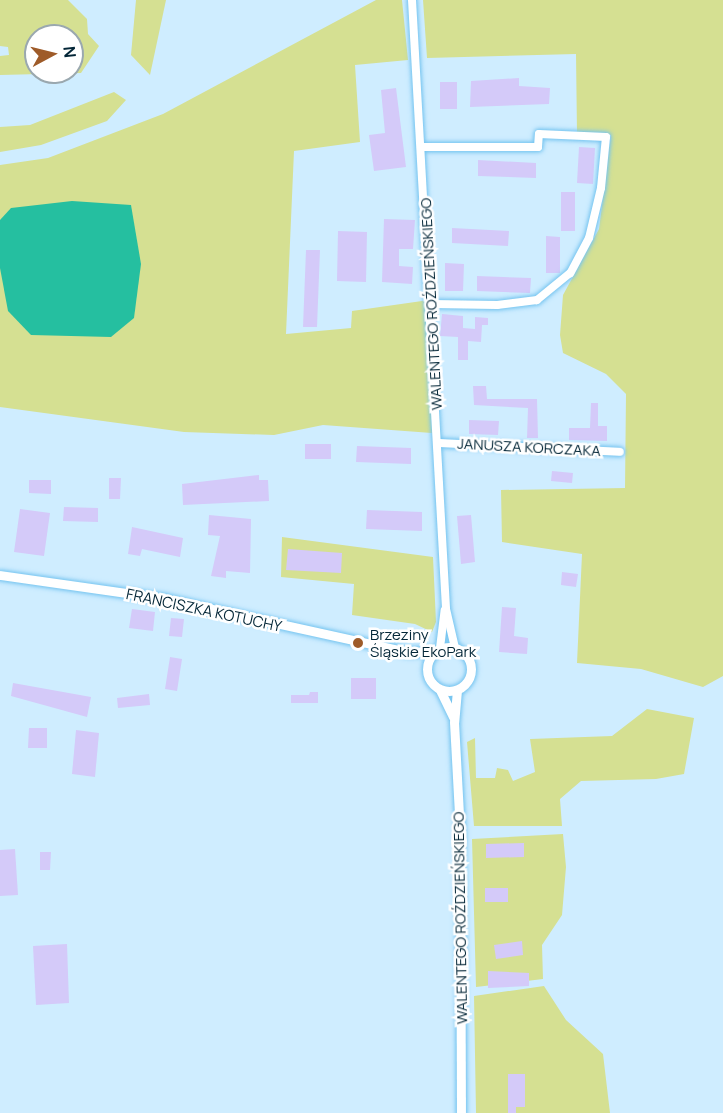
<!DOCTYPE html>
<meta charset="utf-8">
<style>
body{margin:0}
#map{position:relative;width:723px;height:1113px;overflow:hidden;background:#cfedff;font-family:Manrope,sans-serif}
div>[style]{position:absolute}
.green>*{inset:0;background:#d5e092}
.water>*{inset:0;background:#25bfa0}
.building>*{inset:0;background:#d4caf9}
.roads{filter:drop-shadow(0 0 2px #75c4f0) drop-shadow(0 0 2px #75c4f0)}
.minor>*{height:8px;margin:-4px;padding:0 4px;transform-origin:4px;border-radius:4px;background:#fff}
.tertiary>*{height:9px;margin:-4.5px;padding:0 4.5px;transform-origin:4.5px;border-radius:4.5px;background:#fff}
.tertiary>.ring{margin:-4.5px;padding:0;box-sizing:content-box;background:none;border:9px solid #fff;border-radius:50%}
.dots>*{width:16px;height:16px;translate:-50% -50%;box-sizing:border-box;border:3px solid #fff;border-radius:50%}
span{translate:-50% -50%;white-space:nowrap;text-align:center;line-height:1.15;-webkit-text-stroke:5px #fff;paint-order:stroke}
.street-label{font-size:15px;color:#032637}
.poi-label{font-size:15px;color:#032637}
.left{translate:0 -50%;text-align:left}
.north{position:absolute;left:24px;top:24px;width:60px;height:60px;box-sizing:border-box;background:#fff;border:2px solid #9aa8af;border-radius:50%;rotate:83deg;font-size:16px;font-weight:700;line-height:24px;text-align:center;color:#032637}
.north::after{content:'';display:block;margin:auto;width:21px;height:27px;background:#9e5b29;clip-path:polygon(50% 0,100% 100%,50% 72%,0 100%)}
</style>
<div id="map">
<div class="green">
<i style="clip-path:polygon(evenodd,0 0,68px 0,87px 19px,88px 34px,99px 46px,81px 73px,0 75px,0 56px,9px 55px,8px 47px,0 46px,0 0,36px 36px,72px 36px,72px 72px,36px 72px,36px 36px)"></i>
<i style="clip-path:polygon(136px 0,166px 0,150px 75px,131px 55px)"></i>
<i style="clip-path:polygon(376px 0,402px 0,408px 60px,355px 65px,360px 142px,294px 151px,286px 334px,351px 328px,352px 311px,429px 300px,432px 433px,323px 425px,274px 435px,184px 432px,0 407px,0 165px,48px 158px,163px 114px)"></i>
<i style="clip-path:polygon(423px 0,723px 0,723px 676px,703px 687px,641px 669px,577px 663px,582px 554px,502px 542px,501px 490px,625px 488px,626px 394px,606px 374px,563px 353px,560px 335px,563px 295px,599px 229px,611px 135px,577px 134px,576px 54px,427px 58px)"></i>
<i style="clip-path:polygon(114px 92px,126px 100px,107px 121px,41px 145px,0 152px,0 127px,30px 125px)"></i>
<i style="clip-path:polygon(282px 537px,433px 557px,436px 622px,432px 632px,415px 624px,352px 615px,354px 584px,281px 577px)"></i>
<i style="clip-path:polygon(647px 709px,694px 718px,684px 774px,656px 779px,581px 781px,560px 799px,562px 826px,474px 826px,467px 742px,475px 738px,476px 778px,495px 778px,497px 768px,508px 770px,513px 781px,535px 772px,530px 739px,612px 736px)"></i>
<i style="clip-path:polygon(563px 834px,566px 867px,562px 915px,542px 945px,543px 979px,476px 987px,472px 839px)"></i>
<i style="clip-path:polygon(544px 986px,566px 1020px,603px 1054px,610px 1113px,476px 1113px,474px 996px)"></i>
</div>
<div class="water">
<i style="clip-path:polygon(72px 201px,131px 205px,141px 264px,134px 318px,111px 337px,31px 335px,8px 311px,0 268px,0 220px,11px 208px)"></i>
</div>
<div class="building">
<i style="clip-path:polygon(519px 78px,519px 86px,550px 88px,549px 104px,470px 107px,471px 81px)"></i>
<i style="clip-path:polygon(440px 82px,457px 82px,457px 109px,440px 109px)"></i>
<i style="clip-path:polygon(396px 88px,406px 167px,374px 171px,369px 135px,385px 133px,381px 90px)"></i>
<i style="clip-path:polygon(579px 147px,595px 148px,593px 184px,577px 183px)"></i>
<i style="clip-path:polygon(478px 160px,536px 163px,536px 178px,478px 176px)"></i>
<i style="clip-path:polygon(561px 192px,575px 192px,575px 231px,561px 231px)"></i>
<i style="clip-path:polygon(384px 219px,415px 220px,413px 249px,399px 249px,399px 266px,413px 267px,412px 284px,382px 282px)"></i>
<i style="clip-path:polygon(452px 228px,509px 231px,508px 246px,452px 243px)"></i>
<i style="clip-path:polygon(338px 231px,367px 232px,366px 282px,337px 281px)"></i>
<i style="clip-path:polygon(546px 236px,560px 237px,560px 273px,546px 273px)"></i>
<i style="clip-path:polygon(306px 250px,320px 250px,317px 327px,303px 327px)"></i>
<i style="clip-path:polygon(445px 263px,464px 264px,463px 291px,445px 291px)"></i>
<i style="clip-path:polygon(477px 276px,531px 278px,530px 293px,477px 291px)"></i>
<i style="clip-path:polygon(442px 314px,463px 316px,463px 328px,475px 329px,475px 317px,488px 318px,488px 325px,482px 325px,481px 342px,468px 341px,468px 360px,458px 360px,458px 337px,440px 336px)"></i>
<i style="clip-path:polygon(473px 386px,486px 386px,487px 399px,537px 399px,538px 438px,527px 438px,528px 408px,474px 405px)"></i>
<i style="clip-path:polygon(591px 403px,598px 403px,598px 426px,607px 426px,607px 441px,569px 440px,569px 428px,590px 428px)"></i>
<i style="clip-path:polygon(469px 420px,499px 421px,498px 435px,469px 434px)"></i>
<i style="clip-path:polygon(305px 444px,331px 444px,331px 459px,305px 459px)"></i>
<i style="clip-path:polygon(357px 446px,411px 448px,411px 464px,356px 462px)"></i>
<i style="clip-path:polygon(552px 471px,573px 473px,572px 483px,551px 481px)"></i>
<i style="clip-path:polygon(259px 475px,259px 480px,268px 480px,269px 501px,183px 505px,182px 484px)"></i>
<i style="clip-path:polygon(109px 478px,121px 478px,120px 499px,109px 499px)"></i>
<i style="clip-path:polygon(29px 480px,51px 480px,51px 494px,29px 493px)"></i>
<i style="clip-path:polygon(64px 507px,98px 508px,98px 522px,63px 521px)"></i>
<i style="clip-path:polygon(20px 509px,50px 513px,44px 556px,14px 552px)"></i>
<i style="clip-path:polygon(367px 510px,422px 512px,422px 531px,366px 529px)"></i>
<i style="clip-path:polygon(209px 515px,251px 519px,250px 573px,226px 571px,226px 578px,211px 576px,220px 536px,208px 535px)"></i>
<i style="clip-path:polygon(471px 515px,475px 562px,461px 564px,457px 516px)"></i>
<i style="clip-path:polygon(132px 527px,183px 538px,180px 557px,142px 549px,140px 556px,128px 554px)"></i>
<i style="clip-path:polygon(288px 549px,342px 553px,341px 573px,286px 570px)"></i>
<i style="clip-path:polygon(562px 572px,578px 574px,576px 587px,561px 585px)"></i>
<i style="clip-path:polygon(502px 607px,516px 608px,514px 636px,528px 638px,527px 654px,499px 652px)"></i>
<i style="clip-path:polygon(132px 609px,155px 612px,153px 631px,129px 628px)"></i>
<i style="clip-path:polygon(171px 618px,184px 619px,182px 637px,169px 636px)"></i>
<i style="clip-path:polygon(170px 657px,182px 659px,177px 691px,165px 689px)"></i>
<i style="clip-path:polygon(351px 678px,376px 678px,376px 699px,351px 699px)"></i>
<i style="clip-path:polygon(13px 683px,91px 697px,87px 717px,11px 696px)"></i>
<i style="clip-path:polygon(310px 692px,318px 692px,318px 703px,291px 703px,291px 695px,309px 695px)"></i>
<i style="clip-path:polygon(149px 694px,150px 705px,118px 708px,117px 698px)"></i>
<i style="clip-path:polygon(29px 728px,47px 728px,47px 748px,28px 748px)"></i>
<i style="clip-path:polygon(76px 730px,99px 733px,95px 777px,72px 774px)"></i>
<i style="clip-path:polygon(524px 843px,524px 857px,486px 858px,486px 844px)"></i>
<i style="clip-path:polygon(15px 849px,18px 895px,0 896px,0 850px)"></i>
<i style="clip-path:polygon(40px 852px,51px 852px,50px 870px,40px 870px)"></i>
<i style="clip-path:polygon(485px 888px,508px 888px,508px 902px,485px 902px)"></i>
<i style="clip-path:polygon(522px 941px,523px 955px,496px 959px,494px 945px)"></i>
<i style="clip-path:polygon(67px 944px,69px 1003px,36px 1005px,33px 946px)"></i>
<i style="clip-path:polygon(488px 971px,529px 973px,529px 986px,488px 988px)"></i>
<i style="clip-path:polygon(508px 1074px,525px 1074px,525px 1107px,516px 1107px,516px 1113px,508px 1113px)"></i>
</div>
<div class="roads">
<div class="minor">
<i style="left:412px;top:0;width:610px;rotate:86.8deg"></i>
<i style="left:446px;top:609px;width:39px;rotate:77deg"></i>
<i style="left:421px;top:147px;width:117px"></i>
<i style="left:538px;top:147px;width:13px;rotate:-86deg"></i>
<i style="left:539px;top:134px;width:67px;rotate:2.6deg"></i>
<i style="left:606px;top:137px;width:51px;rotate:95.6deg"></i>
<i style="left:601px;top:188px;width:51px;rotate:103.5deg"></i>
<i style="left:589px;top:238px;width:40px;rotate:118deg"></i>
<i style="left:570px;top:273px;width:43px;rotate:140.7deg"></i>
<i style="left:537px;top:300px;width:40px;rotate:172.9deg"></i>
<i style="left:497px;top:305px;width:65px;rotate:-179.1deg"></i>
<i style="left:438px;top:443px;width:182px;rotate:2.8deg"></i>
<i style="left:440px;top:648px;width:38px;rotate:-83deg"></i>
</div>
<div class="tertiary">
<i style="left:0;top:575px;width:164px;rotate:8.1deg"></i>
<i style="left:162px;top:598px;width:251px;rotate:12.4deg"></i>
<i style="left:407px;top:652px;width:28px;rotate:-2deg"></i>
<i class="ring" style="left:427px;top:647px;width:35px;height:35px"></i>
<i style="left:440px;top:690px;width:30px;rotate:64deg"></i>
<i style="left:457px;top:690px;width:32px;rotate:95deg"></i>
<i style="left:454px;top:722px;width:111px;rotate:86.9deg"></i>
<i style="left:460px;top:833px;width:280px;rotate:89.8deg"></i>
</div>
</div>
<div class="dots">
<i style="left:358px;top:643px;background:#9e5b29"></i>
</div>
<div class="street-label">
<span style="left:431px;top:304px;rotate:-93deg">WALENTEGO ROŹDZIEŃSKIEGO</span>
<span style="left:529px;top:447px;rotate:3deg">JANUSZA KORCZAKA</span>
<span style="left:204px;top:610px;rotate:12deg">FRANCISZKA KOTUCHY</span>
<span style="left:460px;top:918px;rotate:-91deg">WALENTEGO ROŹDZIEŃSKIEGO</span>
</div>
<div class="poi-label">
<span class="left" style="left:370px;top:643px">Brzeziny<br>Śląskie EkoPark</span>
</div>
<div class="north">N</div>
</div>
